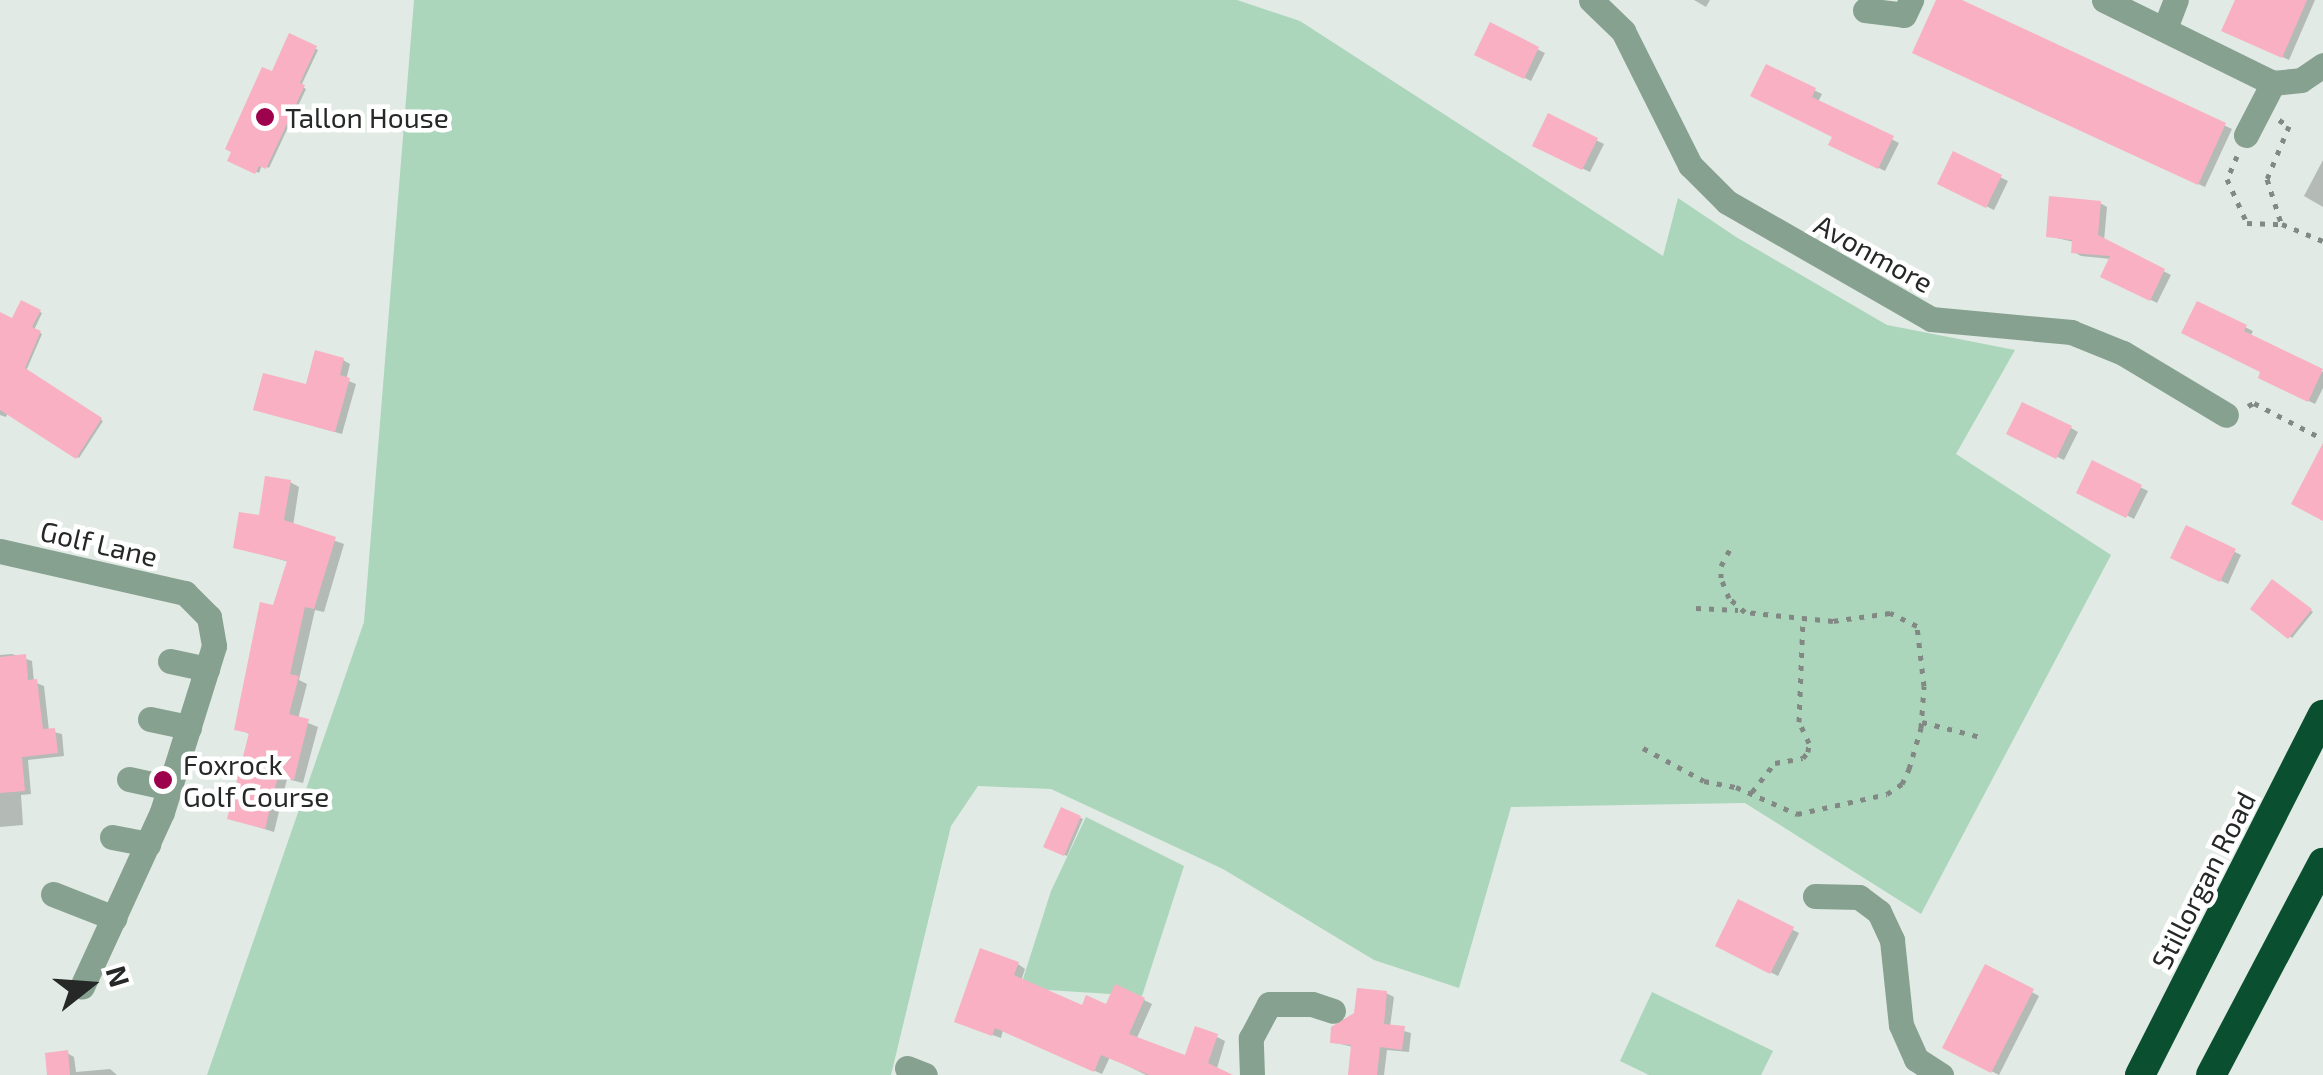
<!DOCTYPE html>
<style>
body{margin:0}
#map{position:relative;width:2323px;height:1075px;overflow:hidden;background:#e1eae4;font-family:"Exo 2",sans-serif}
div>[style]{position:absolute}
.green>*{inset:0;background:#abd6bb}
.shadow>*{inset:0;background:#0003}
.building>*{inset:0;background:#f8b0c2}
.path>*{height:5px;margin-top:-2.5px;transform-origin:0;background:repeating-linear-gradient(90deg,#828884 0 5px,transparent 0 13px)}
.minor>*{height:25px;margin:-12.5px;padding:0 12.5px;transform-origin:12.5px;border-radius:12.5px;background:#86a18f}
.highway>*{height:30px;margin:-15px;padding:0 15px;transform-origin:15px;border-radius:15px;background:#0a5030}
.dots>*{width:28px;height:28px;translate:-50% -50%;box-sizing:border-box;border:5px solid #fff;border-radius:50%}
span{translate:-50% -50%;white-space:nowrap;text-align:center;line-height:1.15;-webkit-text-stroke:9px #fff;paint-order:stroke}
.poi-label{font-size:28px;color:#252826}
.left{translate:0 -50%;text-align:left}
.street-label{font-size:28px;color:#252826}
.north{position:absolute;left:40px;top:935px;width:100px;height:100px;-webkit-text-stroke:8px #fff;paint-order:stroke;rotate:73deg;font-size:28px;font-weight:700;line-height:40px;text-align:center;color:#252826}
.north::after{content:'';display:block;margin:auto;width:35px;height:45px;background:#252826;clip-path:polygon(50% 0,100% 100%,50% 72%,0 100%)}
</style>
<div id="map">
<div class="green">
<i style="clip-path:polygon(414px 0,1237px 0,1300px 21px,1663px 256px,1678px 198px,1736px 237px,1887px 325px,2015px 350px,1956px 454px,2111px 555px,1921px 914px,1745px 803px,1511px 807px,1459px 988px,1374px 960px,1223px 869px,1051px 789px,978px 786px,951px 826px,891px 1075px,207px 1075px,364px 622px)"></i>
<i style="clip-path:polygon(1086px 817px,1184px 866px,1142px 996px,1032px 989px,1023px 979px,1051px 891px)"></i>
<i style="clip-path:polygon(1652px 992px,1773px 1051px,1761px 1075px,1649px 1075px,1620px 1061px)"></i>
</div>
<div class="shadow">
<i style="clip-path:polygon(1694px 0,1710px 0,1706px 7px)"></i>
<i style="clip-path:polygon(1939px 0,1956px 0,2232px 129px,2205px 187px,1922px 56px)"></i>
<i style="clip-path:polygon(2237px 0,2315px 0,2289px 60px,2231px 34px)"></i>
<i style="clip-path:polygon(1491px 26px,1545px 53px,1531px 81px,1477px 54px)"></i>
<i style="clip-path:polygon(290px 36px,318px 50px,301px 86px,306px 89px,269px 168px,262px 165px,259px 173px,233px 161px)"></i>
<i style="clip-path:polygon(1767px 67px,1822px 94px,1818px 102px,1899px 143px,1885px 171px,1831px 144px,1835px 136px)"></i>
<i style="clip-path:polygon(1549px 117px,1604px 144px,1590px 172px,1542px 149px)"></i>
<i style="clip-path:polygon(1954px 154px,2008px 181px,1994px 210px,1940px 183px)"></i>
<i style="clip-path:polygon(2323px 160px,2323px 207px,2304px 196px)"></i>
<i style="clip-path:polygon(2100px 203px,2107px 207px,2104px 241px,2171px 275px,2157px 303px,2103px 276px,2111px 259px,2081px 256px,2074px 252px,2074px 242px,2048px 236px)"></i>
<i style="clip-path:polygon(22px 304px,42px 313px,34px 330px,42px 334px,26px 371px,103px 421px,79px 458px,8px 412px,6px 417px,0 415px,0 326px,14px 321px)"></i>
<i style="clip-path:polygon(2198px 304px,2253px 331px,2250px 337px,2323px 372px,2323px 388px,2315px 404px,2261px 377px,2264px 372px)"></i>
<i style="clip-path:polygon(343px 360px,350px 364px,346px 380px,356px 384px,342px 434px,263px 412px)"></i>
<i style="clip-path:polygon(2071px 428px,2078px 432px,2064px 460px,2016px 437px)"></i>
<i style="clip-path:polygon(2093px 464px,2148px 491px,2134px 519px,2080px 492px)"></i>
<i style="clip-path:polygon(290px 482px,299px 487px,293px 526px,344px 544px,324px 612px,315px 610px,299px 680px,307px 684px,298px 719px,318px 727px,303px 783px,287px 779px,274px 832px,230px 818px,251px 735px,237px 728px,289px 562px,236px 547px)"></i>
<i style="clip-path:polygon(2187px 528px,2241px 555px,2228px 584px,2180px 561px)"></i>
<i style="clip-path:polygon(2273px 582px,2313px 612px,2292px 638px,2253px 608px)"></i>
<i style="clip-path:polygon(12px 654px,32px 661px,34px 682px,44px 686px,49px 731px,62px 734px,64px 756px,28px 760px,31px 794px,21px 795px,23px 825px,0 827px,0 655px)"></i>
<i style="clip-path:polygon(1063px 810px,1083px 819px,1067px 856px,1046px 846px)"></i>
<i style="clip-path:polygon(1739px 902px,1799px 933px,1778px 976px,1718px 945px)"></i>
<i style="clip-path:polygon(1018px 964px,1025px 969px,1021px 981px,1083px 1008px,1144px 1000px,1152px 1004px,1136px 1040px,1186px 1058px,1217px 1037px,1225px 1041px,1215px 1075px,1146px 1075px,1110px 1057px,1102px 1074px,1003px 1030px,1001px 1038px,965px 1025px)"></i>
<i style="clip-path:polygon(1986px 968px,2039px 996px,1999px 1075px,1945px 1047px)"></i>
<i style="clip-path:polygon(1386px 993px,1394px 997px,1390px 1027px,1411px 1033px,1409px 1052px,1387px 1050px,1384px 1075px,1350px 1075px,1353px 1047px,1332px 1042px)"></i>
<i style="clip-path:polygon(67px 1053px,74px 1057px,76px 1072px,110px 1069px,117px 1075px,50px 1075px)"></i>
</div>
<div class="building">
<i style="clip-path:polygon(1936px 0,1962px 0,2226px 123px,2198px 185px,1912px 53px)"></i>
<i style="clip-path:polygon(2235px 0,2307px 0,2282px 58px,2221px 31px)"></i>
<i style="clip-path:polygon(1490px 22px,1539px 47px,1524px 79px,1474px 55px)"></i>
<i style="clip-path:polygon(289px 33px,317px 46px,300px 83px,305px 85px,266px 169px,259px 166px,255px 174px,227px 161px,231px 152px,225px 149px,262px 67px,272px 71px)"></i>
<i style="clip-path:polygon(1766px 64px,1816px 88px,1812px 97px,1894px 136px,1878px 169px,1828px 145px,1832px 137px,1750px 96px)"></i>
<i style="clip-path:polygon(1548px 113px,1598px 138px,1582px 170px,1532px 146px)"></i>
<i style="clip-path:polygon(1953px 151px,2002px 175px,1986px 208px,1937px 184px)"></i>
<i style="clip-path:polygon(2049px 196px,2101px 201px,2098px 235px,2165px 269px,2150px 301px,2100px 277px,2110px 256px,2071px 253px,2072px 240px,2046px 237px)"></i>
<i style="clip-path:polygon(21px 300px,41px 310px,32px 327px,41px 331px,25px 368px,102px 418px,76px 459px,0 410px,0 312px,12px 318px)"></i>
<i style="clip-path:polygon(2197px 301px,2247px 325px,2244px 331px,2323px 369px,2308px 402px,2258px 378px,2260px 372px,2181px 333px)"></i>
<i style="clip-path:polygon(315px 350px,344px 358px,340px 375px,350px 378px,335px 432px,253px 410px,263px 373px,306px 384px)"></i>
<i style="clip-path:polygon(2022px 402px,2072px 426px,2056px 459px,2006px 434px)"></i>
<i style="clip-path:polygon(2323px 443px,2323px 521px,2291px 504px)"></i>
<i style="clip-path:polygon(2092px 460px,2142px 485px,2126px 518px,2076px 493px)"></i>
<i style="clip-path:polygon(265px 476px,291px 480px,284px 520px,336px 537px,314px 609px,305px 607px,290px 674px,299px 676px,289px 714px,309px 719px,294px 780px,278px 776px,265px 829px,227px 819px,249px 733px,234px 730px,260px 602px,273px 605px,287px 561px,233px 548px,239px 512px,259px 515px)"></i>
<i style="clip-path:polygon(2186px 525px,2236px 549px,2220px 582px,2170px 558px)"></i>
<i style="clip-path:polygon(2272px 579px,2312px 609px,2288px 639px,2250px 609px)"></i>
<i style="clip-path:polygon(26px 654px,28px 680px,37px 679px,43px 729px,55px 728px,58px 753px,22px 757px,25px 791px,0 793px,0 657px)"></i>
<i style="clip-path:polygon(1061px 807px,1081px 816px,1064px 856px,1043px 847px)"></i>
<i style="clip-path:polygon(1738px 899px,1794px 927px,1770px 974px,1715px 946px)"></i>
<i style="clip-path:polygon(980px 948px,1019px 962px,1014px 975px,1082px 1005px,1086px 995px,1106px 1004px,1115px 984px,1145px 998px,1129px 1034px,1185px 1055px,1195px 1026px,1218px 1034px,1208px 1063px,1233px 1075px,1149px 1075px,1101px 1055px,1094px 1072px,995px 1028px,992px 1036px,954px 1022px)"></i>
<i style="clip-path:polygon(1985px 964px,2034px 989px,1991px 1073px,1942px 1048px)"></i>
<i style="clip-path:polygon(1357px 988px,1387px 991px,1384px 1024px,1405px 1026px,1402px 1050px,1380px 1047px,1377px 1075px,1348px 1075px,1351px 1045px,1330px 1043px,1331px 1027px,1354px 1013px)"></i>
<i style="clip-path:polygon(68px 1050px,70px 1075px,47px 1075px,45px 1053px)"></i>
</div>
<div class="path">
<i style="left:2279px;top:120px;width:12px;rotate:31deg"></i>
<i style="left:2289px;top:126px;width:57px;rotate:112.5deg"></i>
<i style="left:2267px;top:179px;width:46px;rotate:72.3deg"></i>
<i style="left:2237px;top:156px;width:25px;rotate:113deg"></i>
<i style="left:2227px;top:179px;width:48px;rotate:65.6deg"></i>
<i style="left:2247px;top:223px;width:35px;rotate:2deg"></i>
<i style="left:2282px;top:224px;width:44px;rotate:22.5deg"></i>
<i style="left:2248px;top:406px;width:7px;rotate:-27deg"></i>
<i style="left:2254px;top:403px;width:78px;rotate:27.6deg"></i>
<i style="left:1696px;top:608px;width:42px;rotate:2.7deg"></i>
<i style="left:1922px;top:722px;width:61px;rotate:14.3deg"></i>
<i style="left:1643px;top:748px;width:69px;rotate:28.4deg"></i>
<i style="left:1704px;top:781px;width:33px;rotate:11deg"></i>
<i style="left:1736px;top:787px;width:67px;rotate:23.9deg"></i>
<i style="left:1797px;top:814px;width:92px;rotate:-12.5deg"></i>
<i style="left:1887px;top:794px;width:18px;rotate:-34deg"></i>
<i style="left:1902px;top:784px;width:17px;rotate:-65deg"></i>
<i style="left:1909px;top:769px;width:43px;rotate:-73.7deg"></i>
<i style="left:1921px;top:728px;width:42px;rotate:-85.9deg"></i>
<i style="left:1924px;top:686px;width:60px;rotate:-96.7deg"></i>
<i style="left:1917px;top:626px;width:30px;rotate:-154deg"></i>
<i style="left:1890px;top:613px;width:58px;rotate:172deg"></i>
<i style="left:1833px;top:621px;width:88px;rotate:-174.2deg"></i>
<i style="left:1745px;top:612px;width:21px;rotate:-139deg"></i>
<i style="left:1729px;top:598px;width:22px;rotate:-112deg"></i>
<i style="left:1721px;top:578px;width:12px;rotate:-90deg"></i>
<i style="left:1721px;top:566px;width:21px;rotate:-62deg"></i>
<i style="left:1752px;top:792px;width:37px;rotate:-52deg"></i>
<i style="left:1775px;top:763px;width:28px;rotate:-10deg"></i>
<i style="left:1803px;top:758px;width:8px;rotate:-50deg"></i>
<i style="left:1808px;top:752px;width:9px;rotate:-84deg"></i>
<i style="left:1809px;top:743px;width:23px;rotate:-115deg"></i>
<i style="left:1799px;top:722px;width:104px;rotate:-87.8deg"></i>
</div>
<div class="minor">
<i style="left:1591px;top:0;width:45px;rotate:44.1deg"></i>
<i style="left:1623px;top:31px;width:150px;rotate:63.4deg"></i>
<i style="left:1690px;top:165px;width:52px;rotate:45deg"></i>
<i style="left:1727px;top:202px;width:235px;rotate:29.8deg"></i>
<i style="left:1931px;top:319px;width:141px;rotate:5.3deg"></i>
<i style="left:2071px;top:332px;width:56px;rotate:22deg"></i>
<i style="left:2123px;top:353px;width:120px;rotate:31deg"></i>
<i style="left:2104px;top:0;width:188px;rotate:26.2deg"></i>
<i style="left:2273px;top:83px;width:28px;rotate:-6deg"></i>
<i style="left:2301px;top:80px;width:27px;rotate:-34deg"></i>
<i style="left:1865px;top:10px;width:39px;rotate:7deg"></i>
<i style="left:1904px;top:15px;width:17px;rotate:-65deg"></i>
<i style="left:2165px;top:28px;width:30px;rotate:-69deg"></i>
<i style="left:2246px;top:135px;width:59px;rotate:-62.6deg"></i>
<i style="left:0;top:551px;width:190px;rotate:12.8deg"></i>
<i style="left:185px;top:593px;width:34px;rotate:45deg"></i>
<i style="left:209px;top:617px;width:29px;rotate:80deg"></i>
<i style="left:214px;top:646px;width:174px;rotate:107.4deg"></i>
<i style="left:162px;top:812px;width:192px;rotate:114.6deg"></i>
<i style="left:170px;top:661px;width:38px;rotate:12deg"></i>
<i style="left:150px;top:719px;width:40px;rotate:12deg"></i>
<i style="left:129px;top:779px;width:42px;rotate:12.4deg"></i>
<i style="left:112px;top:837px;width:37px;rotate:11deg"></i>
<i style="left:53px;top:894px;width:66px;rotate:21.5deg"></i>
<i style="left:1815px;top:896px;width:44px;rotate:1.3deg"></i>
<i style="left:1859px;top:897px;width:25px;rotate:37deg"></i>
<i style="left:1879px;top:912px;width:31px;rotate:65deg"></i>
<i style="left:1892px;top:940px;width:85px;rotate:84deg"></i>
<i style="left:1901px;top:1025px;width:37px;rotate:66deg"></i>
<i style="left:1916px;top:1059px;width:30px;rotate:33deg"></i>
<i style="left:907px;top:1068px;width:19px;rotate:21deg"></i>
<i style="left:1252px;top:1075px;width:37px;rotate:-92deg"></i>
<i style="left:1251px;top:1038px;width:38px;rotate:-62deg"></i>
<i style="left:1269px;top:1004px;width:43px"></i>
<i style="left:1312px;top:1004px;width:22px;rotate:18deg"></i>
</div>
<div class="highway">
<i style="left:2140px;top:1075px;width:404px;rotate:-63.1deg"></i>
<i style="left:2211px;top:1075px;width:240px;rotate:-62.2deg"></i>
</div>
<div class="dots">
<i style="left:265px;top:117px;background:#9d034c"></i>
<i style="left:163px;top:780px;background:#9d034c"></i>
</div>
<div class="poi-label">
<span class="left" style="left:285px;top:117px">Tallon House</span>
<span class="left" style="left:183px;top:780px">Foxrock<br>Golf Course</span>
</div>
<div class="street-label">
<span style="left:1874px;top:253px;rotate:29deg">Avonmore</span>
<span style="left:99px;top:543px;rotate:13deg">Golf Lane</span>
<span style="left:2203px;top:880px;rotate:-63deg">Stillorgan Road</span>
</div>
<div class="north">N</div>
</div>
